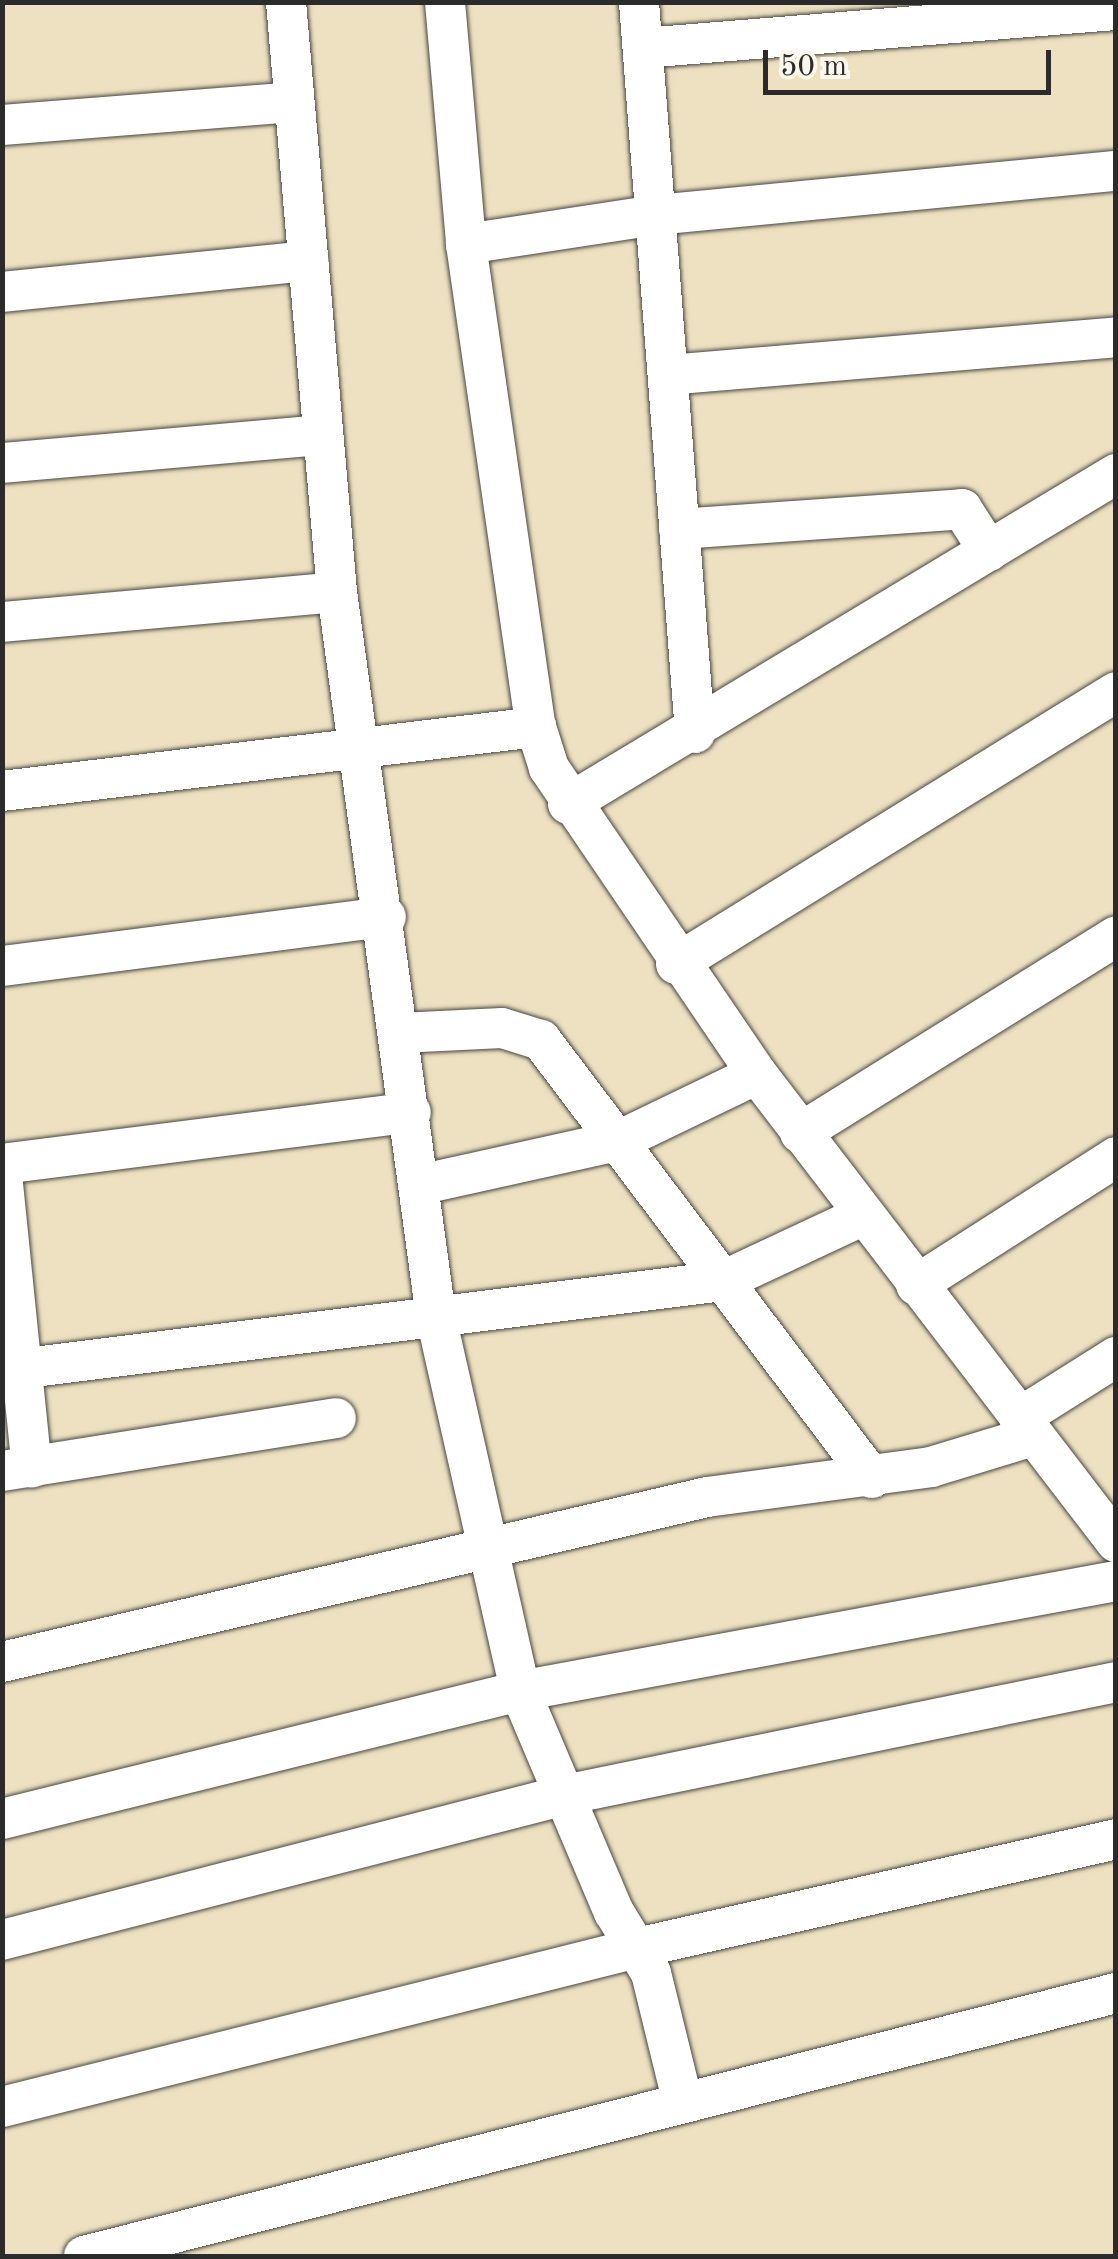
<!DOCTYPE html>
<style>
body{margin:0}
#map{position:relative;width:1118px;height:2259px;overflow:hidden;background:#ede1c1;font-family:"Old Standard TT",serif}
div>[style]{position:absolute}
.roads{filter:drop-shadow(0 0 2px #484642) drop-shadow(0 0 2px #484642)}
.minor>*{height:40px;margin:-20px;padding:0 20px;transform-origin:20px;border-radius:20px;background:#fff}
span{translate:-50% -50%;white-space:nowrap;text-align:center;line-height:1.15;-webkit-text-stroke:10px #fbf7ec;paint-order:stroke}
.frame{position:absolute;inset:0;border:5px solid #2b2b2b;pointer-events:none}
.scale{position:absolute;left:763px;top:50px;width:288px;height:45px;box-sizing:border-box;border:5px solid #2b2b2b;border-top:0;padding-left:12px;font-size:30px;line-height:35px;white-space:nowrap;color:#2b2b2b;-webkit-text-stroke:8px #fbf7ec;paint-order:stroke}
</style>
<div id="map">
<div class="roads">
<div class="minor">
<i style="left:286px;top:2px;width:592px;rotate:85.06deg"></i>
<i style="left:337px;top:592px;width:732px;rotate:82.22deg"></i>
<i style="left:436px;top:1317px;width:383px;rotate:77.3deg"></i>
<i style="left:520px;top:1691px;width:240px;rotate:67deg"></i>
<i style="left:614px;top:1912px;width:71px;rotate:58.8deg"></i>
<i style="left:651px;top:1973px;width:134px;rotate:76.2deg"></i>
<i style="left:445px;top:2px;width:243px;rotate:85deg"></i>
<i style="left:466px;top:244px;width:488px;rotate:81.8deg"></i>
<i style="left:536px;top:727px;width:43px;rotate:72.4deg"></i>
<i style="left:549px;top:768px;width:370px;rotate:55.8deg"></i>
<i style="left:757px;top:1074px;width:590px;rotate:52.51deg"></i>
<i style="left:639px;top:2px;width:733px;rotate:85.62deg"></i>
<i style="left:643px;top:48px;width:475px;rotate:-4.6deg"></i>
<i style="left:2px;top:125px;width:291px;rotate:-4.5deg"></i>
<i style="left:466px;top:244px;width:192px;rotate:-8.7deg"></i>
<i style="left:656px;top:215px;width:462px;rotate:-5.5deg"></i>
<i style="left:2px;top:292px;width:308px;rotate:-5.8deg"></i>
<i style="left:668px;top:375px;width:450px;rotate:-4.8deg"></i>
<i style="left:2px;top:463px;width:322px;rotate:-5deg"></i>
<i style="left:679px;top:529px;width:284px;rotate:-4deg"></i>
<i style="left:962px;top:509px;width:50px;rotate:57.3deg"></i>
<i style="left:2px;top:622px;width:336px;rotate:-5.1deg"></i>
<i style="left:2px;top:791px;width:538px;rotate:-6.83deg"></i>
<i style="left:568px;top:804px;width:640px;rotate:-31.06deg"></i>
<i style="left:676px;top:964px;width:517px;rotate:-31.72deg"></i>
<i style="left:2px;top:966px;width:387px;rotate:-7.3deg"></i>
<i style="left:400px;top:1033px;width:102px;rotate:-2.8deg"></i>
<i style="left:502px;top:1028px;width:41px;rotate:17.1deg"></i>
<i style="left:541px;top:1040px;width:549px;rotate:52.92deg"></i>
<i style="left:800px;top:1133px;width:372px;rotate:-31.9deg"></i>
<i style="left:2px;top:1164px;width:412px;rotate:-7.2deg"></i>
<i style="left:2px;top:1174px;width:295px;rotate:84.2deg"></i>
<i style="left:419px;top:1185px;width:204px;rotate:-12.5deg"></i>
<i style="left:618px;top:1141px;width:154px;rotate:-25.7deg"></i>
<i style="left:916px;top:1285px;width:237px;rotate:-32.6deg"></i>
<i style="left:2px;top:1371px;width:727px;rotate:-7.12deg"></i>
<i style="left:723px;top:1281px;width:156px;rotate:-25.1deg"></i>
<i style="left:1019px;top:1418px;width:115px;rotate:-32.2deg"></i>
<i style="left:2px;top:1471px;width:338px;rotate:-9deg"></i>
<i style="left:2px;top:1662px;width:724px;rotate:-13.17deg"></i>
<i style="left:707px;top:1497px;width:226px;rotate:-7.6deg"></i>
<i style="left:931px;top:1467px;width:107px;rotate:-16.9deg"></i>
<i style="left:2px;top:1819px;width:534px;rotate:-13.88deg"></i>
<i style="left:520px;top:1691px;width:606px;rotate:-10.46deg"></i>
<i style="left:2px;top:1940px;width:585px;rotate:-14.44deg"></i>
<i style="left:569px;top:1794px;width:558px;rotate:-11.57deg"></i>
<i style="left:2px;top:2107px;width:655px;rotate:-14.06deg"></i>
<i style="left:637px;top:1948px;width:491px;rotate:-12.8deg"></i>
<i style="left:84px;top:2256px;width:1065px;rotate:-14.3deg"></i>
</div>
</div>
<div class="frame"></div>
<div class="scale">50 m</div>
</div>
